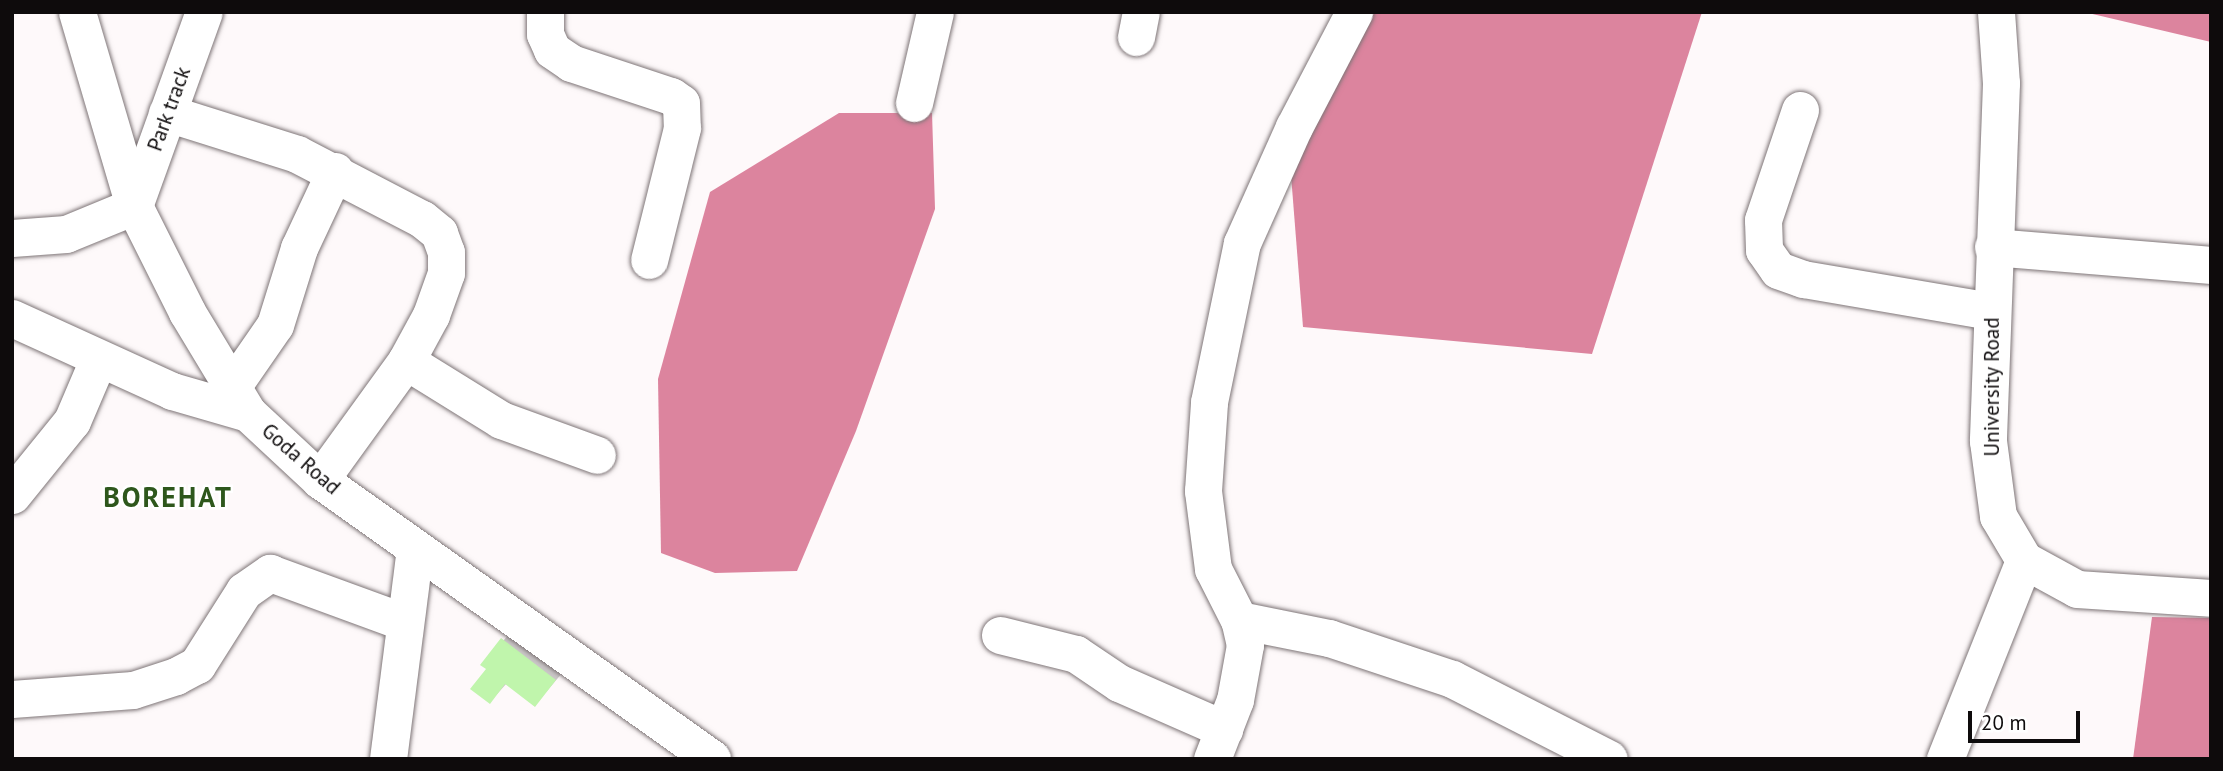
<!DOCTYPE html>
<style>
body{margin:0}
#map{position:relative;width:2223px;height:771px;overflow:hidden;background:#fef9fa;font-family:"PT Sans",sans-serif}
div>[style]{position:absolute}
.water>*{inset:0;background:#dc849e}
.shadow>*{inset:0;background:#0003}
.building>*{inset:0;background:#c0f5ac}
.roads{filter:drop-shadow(0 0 2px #7e7577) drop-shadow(0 0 2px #7e7577)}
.minor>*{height:37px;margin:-18.5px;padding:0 18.5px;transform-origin:18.5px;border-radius:18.5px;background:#fff}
span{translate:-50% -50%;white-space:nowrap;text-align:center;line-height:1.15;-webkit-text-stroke:5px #fff;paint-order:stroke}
.street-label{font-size:21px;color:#0e0b0c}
.district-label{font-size:28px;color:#2e571c;font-weight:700;letter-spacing:2px}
.frame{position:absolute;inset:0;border:14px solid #0e0b0c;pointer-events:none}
.scale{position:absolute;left:1968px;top:711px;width:112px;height:32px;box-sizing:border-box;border:4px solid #0e0b0c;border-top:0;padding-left:9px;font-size:21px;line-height:24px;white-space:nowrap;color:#0e0b0c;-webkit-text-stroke:5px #fff;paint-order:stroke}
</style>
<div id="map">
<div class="water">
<i style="clip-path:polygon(1349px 12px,1702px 12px,1592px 354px,1303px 327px,1291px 175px)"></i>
<i style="clip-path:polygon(2084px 12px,2211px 12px,2211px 42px)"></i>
<i style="clip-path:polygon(839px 113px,932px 113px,935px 209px,856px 431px,797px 571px,715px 573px,661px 553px,658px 379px,710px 192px)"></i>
<i style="clip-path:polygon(2152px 617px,2211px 618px,2211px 759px,2133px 759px)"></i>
</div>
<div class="shadow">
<i style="clip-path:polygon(517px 625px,569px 665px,535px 705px,507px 683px,490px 702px,488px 669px,483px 664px)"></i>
</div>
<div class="building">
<i style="clip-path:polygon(501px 638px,556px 680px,535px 707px,505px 684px,490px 704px,470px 689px,486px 669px,480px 665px)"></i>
</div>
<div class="roads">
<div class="minor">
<i style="left:77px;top:12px;width:202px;rotate:73.6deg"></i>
<i style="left:134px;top:206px;width:119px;rotate:63.4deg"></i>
<i style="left:187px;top:312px;width:118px;rotate:58.9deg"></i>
<i style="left:248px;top:413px;width:98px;rotate:42.9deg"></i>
<i style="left:320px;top:480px;width:481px;rotate:35.4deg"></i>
<i style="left:545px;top:12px;width:22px;rotate:90deg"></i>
<i style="left:545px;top:34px;width:17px;rotate:66deg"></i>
<i style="left:552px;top:50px;width:23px;rotate:34deg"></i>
<i style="left:571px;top:63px;width:105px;rotate:18.3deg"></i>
<i style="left:671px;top:96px;width:12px;rotate:35deg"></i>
<i style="left:681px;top:103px;width:25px;rotate:88deg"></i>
<i style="left:682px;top:128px;width:136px;rotate:104deg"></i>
<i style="left:1996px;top:12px;width:71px;rotate:86deg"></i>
<i style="left:2001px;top:83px;width:358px;rotate:92.1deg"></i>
<i style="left:1988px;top:441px;width:76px;rotate:82.4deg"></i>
<i style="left:1998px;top:516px;width:51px;rotate:59.4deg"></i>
<i style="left:2024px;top:560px;width:60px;rotate:28.7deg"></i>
<i style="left:2077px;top:589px;width:134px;rotate:3.8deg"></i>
<i style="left:1136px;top:37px;width:25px;rotate:-79deg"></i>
<i style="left:914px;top:103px;width:93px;rotate:-77deg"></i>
<i style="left:1800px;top:110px;width:116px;rotate:108.6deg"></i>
<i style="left:1763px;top:220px;width:30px;rotate:88deg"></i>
<i style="left:1764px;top:250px;width:24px;rotate:55deg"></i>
<i style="left:1778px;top:270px;width:27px;rotate:20deg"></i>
<i style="left:1803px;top:279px;width:191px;rotate:9.7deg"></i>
<i style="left:167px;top:113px;width:136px;rotate:17.5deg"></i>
<i style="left:297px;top:154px;width:141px;rotate:27.5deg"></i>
<i style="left:422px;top:219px;width:22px;rotate:39deg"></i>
<i style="left:439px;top:233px;width:20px;rotate:70deg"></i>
<i style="left:446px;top:252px;width:21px;rotate:90deg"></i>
<i style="left:446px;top:273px;width:45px;rotate:109.7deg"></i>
<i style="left:431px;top:315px;width:52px;rotate:118.5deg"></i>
<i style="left:406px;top:361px;width:147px;rotate:125.9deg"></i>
<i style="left:12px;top:238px;width:54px;rotate:-4.2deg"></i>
<i style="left:66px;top:234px;width:74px;rotate:-22.4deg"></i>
<i style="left:134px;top:206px;width:206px;rotate:-70.2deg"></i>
<i style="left:1993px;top:247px;width:219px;rotate:4.7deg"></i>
<i style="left:12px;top:318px;width:176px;rotate:24.5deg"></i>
<i style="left:172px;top:391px;width:79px;rotate:16.1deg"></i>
<i style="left:406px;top:361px;width:112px;rotate:31.8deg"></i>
<i style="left:501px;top:420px;width:102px;rotate:20deg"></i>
<i style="left:232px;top:387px;width:75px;rotate:-55.3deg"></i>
<i style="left:275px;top:325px;width:81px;rotate:-72.7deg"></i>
<i style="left:299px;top:248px;width:85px;rotate:-64.9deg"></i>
<i style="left:12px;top:495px;width:95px;rotate:-51deg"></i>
<i style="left:72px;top:421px;width:66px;rotate:-66.9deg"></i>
<i style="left:1239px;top:620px;width:92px;rotate:11.3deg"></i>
<i style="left:1329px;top:638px;width:130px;rotate:18.4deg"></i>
<i style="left:1452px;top:679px;width:176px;rotate:27deg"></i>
<i style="left:1000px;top:635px;width:78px;rotate:14deg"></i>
<i style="left:1076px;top:654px;width:52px;rotate:34deg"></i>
<i style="left:1119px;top:683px;width:115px;rotate:23.7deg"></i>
<i style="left:12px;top:699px;width:121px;rotate:-4.3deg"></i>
<i style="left:133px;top:690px;width:45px;rotate:-18deg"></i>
<i style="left:176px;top:676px;width:24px;rotate:-28deg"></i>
<i style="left:197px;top:665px;width:88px;rotate:-57.6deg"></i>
<i style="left:244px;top:591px;width:32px;rotate:-35deg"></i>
<i style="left:270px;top:573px;width:143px;rotate:20.1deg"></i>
<i style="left:388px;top:759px;width:212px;rotate:-82.7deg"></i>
<i style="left:1212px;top:759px;width:63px;rotate:-68.7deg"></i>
<i style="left:1235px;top:700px;width:56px;rotate:-79.7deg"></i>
<i style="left:1245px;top:645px;width:26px;rotate:-103deg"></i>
<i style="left:1239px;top:620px;width:57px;rotate:-117deg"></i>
<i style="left:1213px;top:569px;width:79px;rotate:-97.3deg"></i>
<i style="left:1203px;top:491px;width:89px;rotate:-86.1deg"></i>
<i style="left:1209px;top:402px;width:162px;rotate:-78.3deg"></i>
<i style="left:1242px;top:243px;width:127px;rotate:-65.9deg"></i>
<i style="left:1294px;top:127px;width:130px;rotate:-62.4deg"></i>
<i style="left:1945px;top:759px;width:214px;rotate:-68.3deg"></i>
</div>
</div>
<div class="street-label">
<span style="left:169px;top:109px;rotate:-70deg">Park track</span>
<span style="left:1992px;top:387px;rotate:-90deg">University Road</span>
<span style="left:301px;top:459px;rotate:41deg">Goda Road</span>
</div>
<div class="district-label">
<span style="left:168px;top:497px">BOREHAT</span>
</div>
<div class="frame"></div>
<div class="scale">20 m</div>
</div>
